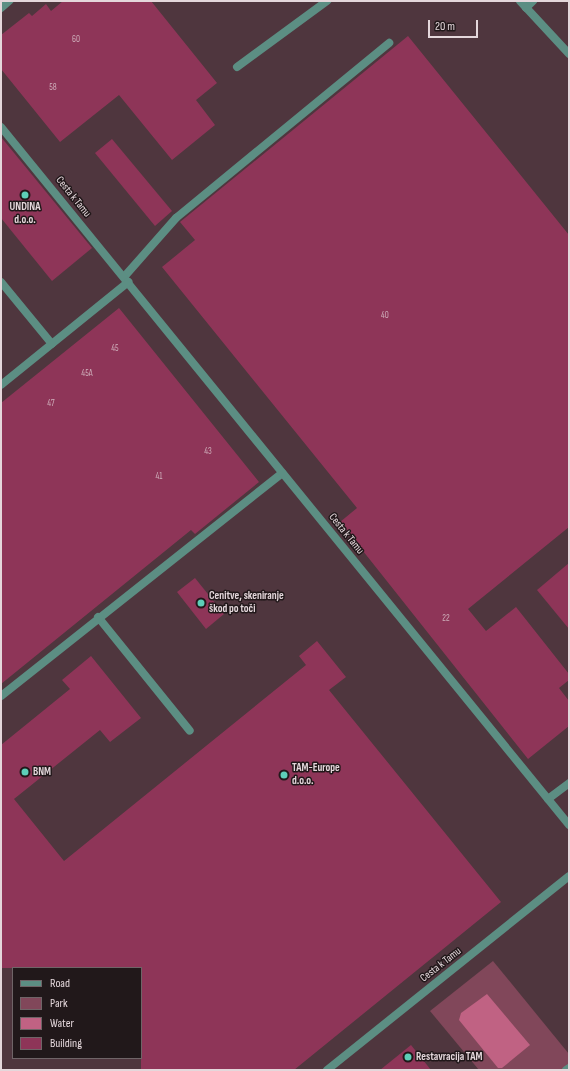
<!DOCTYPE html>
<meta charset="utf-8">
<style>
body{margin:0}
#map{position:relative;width:570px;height:1071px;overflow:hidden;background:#402c32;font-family:"Sofia Sans Condensed",sans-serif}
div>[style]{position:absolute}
.built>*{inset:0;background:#4f363e}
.green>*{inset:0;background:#81475a}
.water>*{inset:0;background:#c06283}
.building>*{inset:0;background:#8e3558}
.service>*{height:8px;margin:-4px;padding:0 4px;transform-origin:4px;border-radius:4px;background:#5c8e83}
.minor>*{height:8px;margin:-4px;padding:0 4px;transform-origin:4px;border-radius:4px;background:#5c8e83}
.dots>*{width:11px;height:11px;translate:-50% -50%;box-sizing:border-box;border:2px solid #21181a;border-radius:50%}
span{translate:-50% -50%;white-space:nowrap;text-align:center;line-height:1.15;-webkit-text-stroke:3px #21181a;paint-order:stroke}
.number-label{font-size:9px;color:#ceaeba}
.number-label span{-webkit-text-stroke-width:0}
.street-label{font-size:11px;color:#e4d7db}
.poi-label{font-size:11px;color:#e4d7db;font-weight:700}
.left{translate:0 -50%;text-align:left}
.frame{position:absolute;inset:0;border:2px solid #e4d7db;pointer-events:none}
.legend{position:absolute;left:12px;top:967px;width:130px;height:92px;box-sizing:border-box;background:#21181a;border:1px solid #6f6467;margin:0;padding:5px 7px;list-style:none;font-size:12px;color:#e4d7db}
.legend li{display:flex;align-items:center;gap:8px;height:20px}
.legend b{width:20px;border:1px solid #6f6467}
.scale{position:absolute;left:428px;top:20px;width:50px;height:18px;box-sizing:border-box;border:2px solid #e4d7db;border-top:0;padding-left:5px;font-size:12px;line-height:14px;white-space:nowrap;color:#e4d7db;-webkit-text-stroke:3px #21181a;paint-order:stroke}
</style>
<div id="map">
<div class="built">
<i style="clip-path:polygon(evenodd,1px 1px,569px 1px,569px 1070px,1px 1070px,1px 1px,13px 968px,141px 968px,141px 1058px,13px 1058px,13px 968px)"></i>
</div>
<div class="green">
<i style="clip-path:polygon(493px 961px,569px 1054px,569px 1070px,479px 1070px,430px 1011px)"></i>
</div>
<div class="water">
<i style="clip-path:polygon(487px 994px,530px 1045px,502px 1068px,498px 1068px,459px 1020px,461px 1013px)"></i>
</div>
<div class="building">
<i style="clip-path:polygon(63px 1px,151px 1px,217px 83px,196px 100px,215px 125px,172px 160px,119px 95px,60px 142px,1px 69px,1px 35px,29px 13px,32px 16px,46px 4px,51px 11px)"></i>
<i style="clip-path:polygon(408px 36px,569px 235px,569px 527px,468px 609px,486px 631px,516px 607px,569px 674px,569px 680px,559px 688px,569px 701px,569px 726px,528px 759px,340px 522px,357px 508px,162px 267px,195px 240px,180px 222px)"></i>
<i style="clip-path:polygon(1px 137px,92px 248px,52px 281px,1px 218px)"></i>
<i style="clip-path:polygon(112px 139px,172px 211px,155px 226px,95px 153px)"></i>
<i style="clip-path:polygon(119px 308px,259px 482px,195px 534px,191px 530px,1px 684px,1px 403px)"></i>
<i style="clip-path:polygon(569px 563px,569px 629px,537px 590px)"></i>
<i style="clip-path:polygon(195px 578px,224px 614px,206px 629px,177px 592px)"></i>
<i style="clip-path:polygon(317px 641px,346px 677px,329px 690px,501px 902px,294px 1070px,141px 1070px,141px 968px,1px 968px,1px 745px,70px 689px,62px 680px,91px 656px,141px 718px,110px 742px,100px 730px,14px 799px,64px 861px,306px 665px,299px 656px)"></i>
<i style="clip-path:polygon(411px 1045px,431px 1070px,380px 1070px)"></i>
</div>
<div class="service">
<i style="left:526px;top:8px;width:10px;rotate:-45deg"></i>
<i style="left:237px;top:67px;width:112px;rotate:-36.3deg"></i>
<i style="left:124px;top:277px;width:79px;rotate:-48.6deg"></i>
<i style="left:176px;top:218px;width:276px;rotate:-39.4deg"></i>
<i style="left:1px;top:282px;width:80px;rotate:50.6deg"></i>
<i style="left:98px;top:617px;width:146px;rotate:51.1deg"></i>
<i style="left:1px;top:696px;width:359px;rotate:-38.4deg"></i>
<i style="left:548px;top:799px;width:26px;rotate:-37deg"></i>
<i style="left:566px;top:1070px;width:4px;rotate:-34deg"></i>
</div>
<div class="minor">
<i style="left:520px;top:1px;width:72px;rotate:47.2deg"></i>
<i style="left:1px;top:8px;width:11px;rotate:-41deg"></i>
<i style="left:1px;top:127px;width:900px;rotate:50.86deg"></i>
<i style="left:1px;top:385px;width:164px;rotate:-39deg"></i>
<i style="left:327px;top:1070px;width:310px;rotate:-38.7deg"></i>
</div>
<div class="dots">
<i style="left:25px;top:195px;background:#5dceb8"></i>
<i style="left:201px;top:603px;background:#5dceb8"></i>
<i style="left:25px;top:772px;background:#5dceb8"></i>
<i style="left:284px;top:775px;background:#5dceb8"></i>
<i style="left:408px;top:1057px;background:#5dceb8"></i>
</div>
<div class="number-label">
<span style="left:76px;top:40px">60</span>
<span style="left:53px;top:88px">58</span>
<span style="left:385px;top:316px">40</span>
<span style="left:115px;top:349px">45</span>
<span style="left:87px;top:374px">45A</span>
<span style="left:51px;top:404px">47</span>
<span style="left:208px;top:452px">43</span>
<span style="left:159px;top:477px">41</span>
<span style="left:446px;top:619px">22</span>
</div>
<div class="street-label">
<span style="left:73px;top:197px;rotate:51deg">Cesta k Tamu</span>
<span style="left:346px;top:534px;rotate:51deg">Cesta k Tamu</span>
<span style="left:441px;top:965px;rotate:-38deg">Cesta k Tamu</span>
</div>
<div class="poi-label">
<span style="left:25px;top:214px">UNDINA<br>d.o.o.</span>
<span class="left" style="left:209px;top:603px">Cenitve, skeniranje<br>škod po toči</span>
<span class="left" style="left:292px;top:775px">TAM-Europe<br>d.o.o.</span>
<span class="left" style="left:33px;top:772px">BNM</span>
<span class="left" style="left:416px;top:1057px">Restavracija TAM</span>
</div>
<div class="frame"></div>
<ul class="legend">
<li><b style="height:5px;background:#5c8e83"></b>Road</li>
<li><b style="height:11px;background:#81475a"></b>Park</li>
<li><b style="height:11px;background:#c06283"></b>Water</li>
<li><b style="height:11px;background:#8e3558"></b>Building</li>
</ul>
<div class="scale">20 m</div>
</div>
